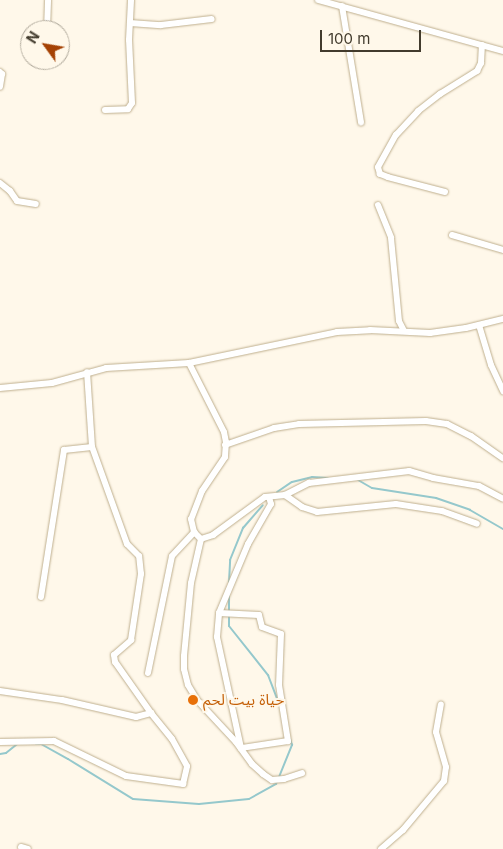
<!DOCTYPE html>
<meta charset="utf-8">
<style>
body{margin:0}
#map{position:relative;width:503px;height:849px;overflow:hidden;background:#fff8ea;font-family:Inter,"Noto Sans Arabic",sans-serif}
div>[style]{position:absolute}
.stream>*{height:2px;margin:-1px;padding:0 1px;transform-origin:1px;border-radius:1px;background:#95c8cc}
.roads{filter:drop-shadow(0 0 1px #bfaf8e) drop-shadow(0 0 1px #bfaf8e)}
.minor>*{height:6px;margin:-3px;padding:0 3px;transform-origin:3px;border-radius:3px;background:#fff}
.dots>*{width:14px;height:14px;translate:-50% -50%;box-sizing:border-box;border:2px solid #fff8ea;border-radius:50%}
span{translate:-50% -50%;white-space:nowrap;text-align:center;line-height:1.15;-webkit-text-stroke:4px #fff8ea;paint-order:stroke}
.food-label{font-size:15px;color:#c56008}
.left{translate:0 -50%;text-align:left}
.north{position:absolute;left:20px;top:20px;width:50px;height:50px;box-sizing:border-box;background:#fff8ea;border:1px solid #b3ac9e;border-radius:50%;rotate:302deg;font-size:14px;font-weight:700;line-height:20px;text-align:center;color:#423b2d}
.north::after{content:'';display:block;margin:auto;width:18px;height:22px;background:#a54204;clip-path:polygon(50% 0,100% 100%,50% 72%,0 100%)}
.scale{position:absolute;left:320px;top:30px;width:101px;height:22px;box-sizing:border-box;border:2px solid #423b2d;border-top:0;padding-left:6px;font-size:15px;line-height:18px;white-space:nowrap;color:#423b2d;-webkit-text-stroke:4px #fff8ea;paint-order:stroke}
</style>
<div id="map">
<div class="stream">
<i style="left:358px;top:480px;width:16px;rotate:30deg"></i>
<i style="left:372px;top:488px;width:65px;rotate:8.9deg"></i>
<i style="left:436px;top:498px;width:36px;rotate:19deg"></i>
<i style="left:470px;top:510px;width:38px;rotate:30deg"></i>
<i style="left:277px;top:492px;width:18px;rotate:-34deg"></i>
<i style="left:292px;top:482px;width:21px;rotate:-14deg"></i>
<i style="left:312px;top:477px;width:16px;rotate:4deg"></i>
<i style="left:229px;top:582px;width:22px;rotate:-87deg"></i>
<i style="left:230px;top:560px;width:35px;rotate:-68deg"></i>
<i style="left:243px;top:528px;width:30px;rotate:-49deg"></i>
<i style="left:229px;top:612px;width:18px;rotate:-90deg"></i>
<i style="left:229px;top:616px;width:10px;rotate:90deg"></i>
<i style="left:229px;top:626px;width:63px;rotate:51.5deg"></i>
<i style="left:268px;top:675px;width:33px;rotate:69deg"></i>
<i style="left:36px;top:744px;width:5px"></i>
<i style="left:41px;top:744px;width:31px;rotate:29deg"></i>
<i style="left:68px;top:759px;width:76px;rotate:31.6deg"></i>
<i style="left:133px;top:799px;width:66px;rotate:4.3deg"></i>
<i style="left:199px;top:804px;width:50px;rotate:-5.7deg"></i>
<i style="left:249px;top:799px;width:31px;rotate:-29deg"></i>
<i style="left:276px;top:784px;width:3px;rotate:-72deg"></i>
<i style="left:0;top:754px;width:6px;rotate:-9deg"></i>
<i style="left:6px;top:753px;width:14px;rotate:-39deg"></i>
<i style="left:279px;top:777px;width:35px;rotate:-68deg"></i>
<i style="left:292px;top:745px;width:6px;rotate:-108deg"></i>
</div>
<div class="roads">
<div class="minor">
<i style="left:318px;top:0;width:192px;rotate:15.4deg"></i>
<i style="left:342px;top:6px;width:118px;rotate:80.7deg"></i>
<i style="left:130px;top:23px;width:31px;rotate:4deg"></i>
<i style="left:161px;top:25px;width:51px;rotate:-6.7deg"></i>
<i style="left:47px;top:30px;width:30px;rotate:-88deg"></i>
<i style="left:0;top:72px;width:3px;rotate:45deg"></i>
<i style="left:2px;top:74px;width:13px;rotate:99deg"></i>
<i style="left:105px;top:110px;width:23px;rotate:-2deg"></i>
<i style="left:128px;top:109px;width:7px;rotate:-56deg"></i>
<i style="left:132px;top:103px;width:63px;rotate:-92.7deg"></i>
<i style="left:129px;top:40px;width:40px;rotate:-87.1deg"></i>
<i style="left:0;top:183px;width:13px;rotate:39deg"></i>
<i style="left:10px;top:191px;width:12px;rotate:55deg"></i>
<i style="left:17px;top:201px;width:19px;rotate:9deg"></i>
<i style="left:445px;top:192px;width:59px;rotate:-165.3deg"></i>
<i style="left:388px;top:177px;width:9px;rotate:-159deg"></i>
<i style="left:380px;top:174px;width:7px;rotate:-106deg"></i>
<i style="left:378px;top:167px;width:37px;rotate:-61deg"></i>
<i style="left:396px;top:135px;width:33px;rotate:-47deg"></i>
<i style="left:418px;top:111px;width:28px;rotate:-38deg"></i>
<i style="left:440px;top:94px;width:44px;rotate:-31.9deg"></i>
<i style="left:477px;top:71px;width:9px;rotate:-63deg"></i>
<i style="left:481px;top:63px;width:18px;rotate:-87deg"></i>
<i style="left:378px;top:205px;width:35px;rotate:68deg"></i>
<i style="left:391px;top:238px;width:83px;rotate:84.5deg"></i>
<i style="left:399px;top:321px;width:11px;rotate:63deg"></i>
<i style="left:452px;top:235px;width:53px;rotate:16.4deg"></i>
<i style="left:479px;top:325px;width:42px;rotate:73.3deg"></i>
<i style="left:491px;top:365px;width:29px;rotate:65deg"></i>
<i style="left:189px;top:363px;width:77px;rotate:63.1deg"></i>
<i style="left:224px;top:432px;width:10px;rotate:79deg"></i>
<i style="left:226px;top:442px;width:15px;rotate:94deg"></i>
<i style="left:225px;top:457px;width:41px;rotate:124.1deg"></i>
<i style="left:202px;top:491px;width:30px;rotate:111deg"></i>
<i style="left:191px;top:519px;width:13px;rotate:77deg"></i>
<i style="left:194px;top:532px;width:10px;rotate:45deg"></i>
<i style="left:0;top:388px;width:52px;rotate:-5.5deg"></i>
<i style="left:52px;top:383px;width:56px;rotate:-15.5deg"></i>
<i style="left:106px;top:368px;width:83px;rotate:-3.4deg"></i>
<i style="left:189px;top:363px;width:151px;rotate:-11.8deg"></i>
<i style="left:337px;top:332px;width:33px;rotate:-3deg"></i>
<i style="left:370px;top:330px;width:60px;rotate:2.9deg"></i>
<i style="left:430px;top:333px;width:36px;rotate:-8deg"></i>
<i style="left:466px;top:328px;width:38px;rotate:-14deg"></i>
<i style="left:225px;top:445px;width:52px;rotate:-19.1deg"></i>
<i style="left:274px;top:428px;width:25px;rotate:-9deg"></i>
<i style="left:299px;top:424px;width:127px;rotate:-1.4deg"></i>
<i style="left:426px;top:421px;width:21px;rotate:8deg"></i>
<i style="left:447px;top:424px;width:27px;rotate:27deg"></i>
<i style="left:471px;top:436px;width:39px;rotate:35deg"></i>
<i style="left:285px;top:495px;width:27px;rotate:-27deg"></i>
<i style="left:309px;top:483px;width:101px;rotate:-6.8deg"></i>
<i style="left:409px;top:471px;width:25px;rotate:16deg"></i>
<i style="left:433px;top:478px;width:47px;rotate:9.9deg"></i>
<i style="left:479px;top:486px;width:27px;rotate:28deg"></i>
<i style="left:201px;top:539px;width:45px;rotate:102.8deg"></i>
<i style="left:191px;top:583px;width:73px;rotate:95.5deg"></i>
<i style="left:184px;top:656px;width:13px;rotate:90deg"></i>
<i style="left:184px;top:669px;width:16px;rotate:76deg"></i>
<i style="left:188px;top:685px;width:17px;rotate:59deg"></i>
<i style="left:197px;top:700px;width:57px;rotate:47.1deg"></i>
<i style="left:236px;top:742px;width:27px;rotate:54deg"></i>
<i style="left:252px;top:764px;width:15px;rotate:42deg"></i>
<i style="left:263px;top:774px;width:11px;rotate:34deg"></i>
<i style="left:272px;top:780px;width:12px;rotate:-5deg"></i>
<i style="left:284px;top:779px;width:19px;rotate:-18deg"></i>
<i style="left:201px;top:539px;width:13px;rotate:-18deg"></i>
<i style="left:213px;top:535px;width:64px;rotate:-36.2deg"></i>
<i style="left:265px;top:497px;width:20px;rotate:-6deg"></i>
<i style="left:285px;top:495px;width:21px;rotate:35deg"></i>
<i style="left:302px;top:507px;width:16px;rotate:18deg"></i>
<i style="left:317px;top:512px;width:79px;rotate:-5.8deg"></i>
<i style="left:396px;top:504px;width:47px;rotate:8.7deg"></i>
<i style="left:442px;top:511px;width:37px;rotate:20deg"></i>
<i style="left:41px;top:597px;width:149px;rotate:-81.1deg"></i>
<i style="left:64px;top:450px;width:28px;rotate:-6deg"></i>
<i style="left:219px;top:613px;width:40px;rotate:2.9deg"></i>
<i style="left:259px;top:615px;width:12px;rotate:76deg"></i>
<i style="left:262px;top:627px;width:20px;rotate:20deg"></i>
<i style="left:281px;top:634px;width:51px;rotate:92.2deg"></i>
<i style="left:279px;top:685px;width:57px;rotate:80.9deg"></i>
<i style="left:288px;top:741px;width:48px;rotate:171.5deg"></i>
<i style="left:241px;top:748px;width:114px;rotate:-102.2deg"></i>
<i style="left:217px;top:637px;width:24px;rotate:-85deg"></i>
<i style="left:219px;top:613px;width:75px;rotate:-67.2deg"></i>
<i style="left:248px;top:544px;width:46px;rotate:-60.1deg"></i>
<i style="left:271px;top:504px;width:7px;rotate:-106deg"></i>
<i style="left:148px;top:673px;width:119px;rotate:-78.4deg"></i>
<i style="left:172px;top:556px;width:33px;rotate:-47deg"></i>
<i style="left:0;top:691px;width:63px;rotate:8.3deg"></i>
<i style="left:62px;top:700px;width:76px;rotate:12.9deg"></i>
<i style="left:136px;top:717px;width:16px;rotate:-15deg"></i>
<i style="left:0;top:742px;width:54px;rotate:-1.1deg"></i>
<i style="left:54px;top:741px;width:80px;rotate:25.9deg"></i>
<i style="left:126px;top:776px;width:58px;rotate:8deg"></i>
<i style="left:183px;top:784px;width:18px;rotate:-77deg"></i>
<i style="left:187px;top:766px;width:31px;rotate:-119deg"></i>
<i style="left:172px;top:739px;width:33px;rotate:-129deg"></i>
<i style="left:151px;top:713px;width:62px;rotate:-125.2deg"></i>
<i style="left:115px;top:662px;width:7px;rotate:-98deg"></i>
<i style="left:114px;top:655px;width:23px;rotate:-41deg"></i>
<i style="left:131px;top:640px;width:67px;rotate:-81.4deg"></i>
<i style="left:141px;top:574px;width:18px;rotate:-96deg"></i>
<i style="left:139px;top:556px;width:17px;rotate:-135deg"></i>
<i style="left:127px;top:544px;width:103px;rotate:-109.8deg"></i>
<i style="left:92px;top:447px;width:75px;rotate:-93.8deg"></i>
<i style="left:21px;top:847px;width:7px;rotate:16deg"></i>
<i style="left:381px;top:849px;width:29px;rotate:-41deg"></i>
<i style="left:403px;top:830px;width:64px;rotate:-50.1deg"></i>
<i style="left:444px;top:781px;width:14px;rotate:-82deg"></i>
<i style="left:446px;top:767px;width:36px;rotate:-106deg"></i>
<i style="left:436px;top:732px;width:28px;rotate:-80deg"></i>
</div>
</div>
<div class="dots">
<i style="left:193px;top:700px;background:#e8710a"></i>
</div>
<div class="food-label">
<span class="left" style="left:203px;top:700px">حياة بيت لحم</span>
</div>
<div class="north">N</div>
<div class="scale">100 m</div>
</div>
